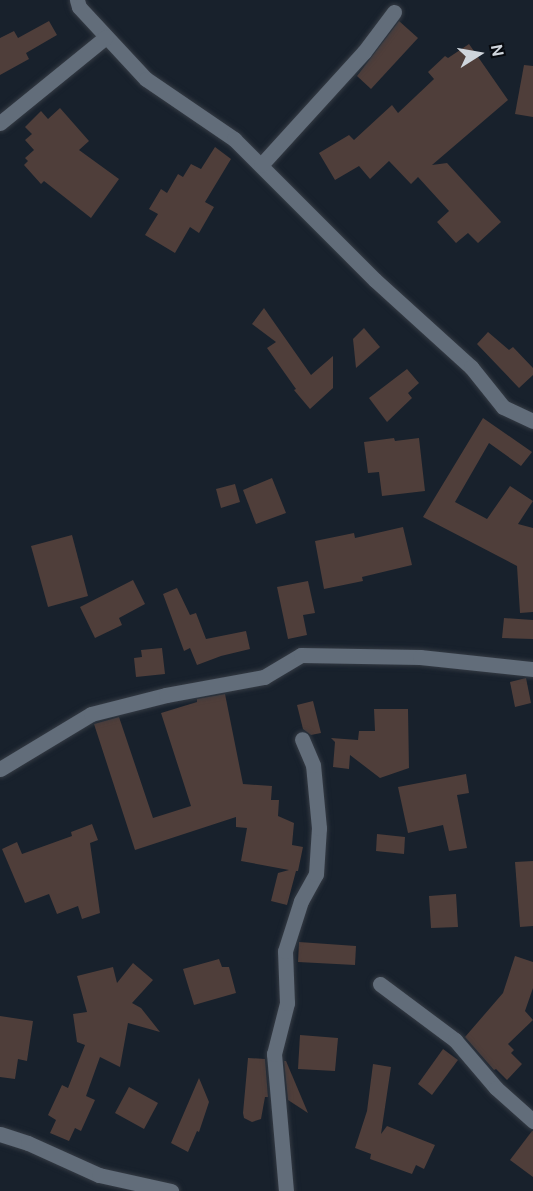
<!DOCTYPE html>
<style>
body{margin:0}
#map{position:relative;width:533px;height:1191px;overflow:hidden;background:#18212c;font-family:"DM Sans",sans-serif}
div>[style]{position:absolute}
.building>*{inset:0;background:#4f3e3a}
.roads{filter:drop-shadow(0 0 2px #353b44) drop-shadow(0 0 2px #353b44)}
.minor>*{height:15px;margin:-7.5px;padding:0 7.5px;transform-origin:7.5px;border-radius:7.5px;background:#626d7a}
span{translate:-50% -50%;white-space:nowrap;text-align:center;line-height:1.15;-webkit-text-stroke:6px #070a0f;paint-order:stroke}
.north{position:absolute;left:449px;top:24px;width:60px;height:60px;-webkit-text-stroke:4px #070a0f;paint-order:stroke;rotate:79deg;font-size:16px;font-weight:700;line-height:24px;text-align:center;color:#cfd5dc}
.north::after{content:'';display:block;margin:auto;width:21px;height:27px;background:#cfd5dc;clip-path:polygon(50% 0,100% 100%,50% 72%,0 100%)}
</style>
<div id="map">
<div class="building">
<i style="clip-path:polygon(49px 21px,57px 35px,26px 53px,29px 59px,0 75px,0 38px,14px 31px,18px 38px)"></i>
<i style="clip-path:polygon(399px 21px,418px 38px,371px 89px,357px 76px)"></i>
<i style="clip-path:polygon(469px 44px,508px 100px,432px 165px,447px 163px,501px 222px,478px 243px,468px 233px,456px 243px,437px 222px,449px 211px,418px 177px,411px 184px,389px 161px,370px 179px,359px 166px,335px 180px,319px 153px,349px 135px,354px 140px,392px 105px,398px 113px,434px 79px,428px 72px,445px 56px,448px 58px)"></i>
<i style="clip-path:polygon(524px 65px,533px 66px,533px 117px,515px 114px)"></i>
<i style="clip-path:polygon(60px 108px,89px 141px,79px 150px,119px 179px,91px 218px,44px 181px,41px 184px,24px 165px,28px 161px,25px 158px,34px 150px,25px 140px,32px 134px,25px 127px,41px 111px,48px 119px)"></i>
<i style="clip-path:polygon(215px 147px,231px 159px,205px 202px,214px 207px,199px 233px,190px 227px,175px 253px,145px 235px,158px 214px,149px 209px,161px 189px,167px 193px,178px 174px,183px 177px,191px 164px,201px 169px)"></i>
<i style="clip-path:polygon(264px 308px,311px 375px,333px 356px,333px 388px,310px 409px,294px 390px,296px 389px,267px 348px,276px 342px,252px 324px)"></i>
<i style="clip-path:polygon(364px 328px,380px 347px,356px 368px,353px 339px)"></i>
<i style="clip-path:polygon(488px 332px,509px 350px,513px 347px,533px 368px,533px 375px,519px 388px,477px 344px)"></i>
<i style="clip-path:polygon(407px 369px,419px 383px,408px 393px,412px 398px,387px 422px,369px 398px)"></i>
<i style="clip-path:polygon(483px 418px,532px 452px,521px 466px,489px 443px,455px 502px,487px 519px,510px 486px,533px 501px,518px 524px,533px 528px,533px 612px,520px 613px,517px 566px,423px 517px)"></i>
<i style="clip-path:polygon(394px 438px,395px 441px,419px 438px,425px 491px,382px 496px,379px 472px,368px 473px,364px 442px)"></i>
<i style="clip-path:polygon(272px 478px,286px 513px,256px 524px,243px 490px)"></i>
<i style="clip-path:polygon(235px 484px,240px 502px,221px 508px,216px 489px)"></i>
<i style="clip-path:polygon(403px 527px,412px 565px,362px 577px,363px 581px,324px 589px,315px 541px,354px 533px,355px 538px)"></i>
<i style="clip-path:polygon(72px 535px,88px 596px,48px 607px,31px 546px)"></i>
<i style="clip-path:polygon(133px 580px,145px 604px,119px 618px,122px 625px,95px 638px,80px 607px)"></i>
<i style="clip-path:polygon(308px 581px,315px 613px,303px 615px,307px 635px,288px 639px,277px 587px)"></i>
<i style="clip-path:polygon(177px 588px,190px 615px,196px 613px,206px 639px,246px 631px,250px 649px,221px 656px,197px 665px,190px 648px,184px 651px,163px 594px)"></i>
<i style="clip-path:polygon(504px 618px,533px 620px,533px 639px,502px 638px)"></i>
<i style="clip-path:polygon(162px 648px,165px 674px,136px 677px,134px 658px,142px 657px,141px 650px)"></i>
<i style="clip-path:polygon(526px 678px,531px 703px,515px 707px,510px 682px)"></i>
<i style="clip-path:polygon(225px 694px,243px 784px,272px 786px,271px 800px,279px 800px,278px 816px,294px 823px,292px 845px,303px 847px,298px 871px,296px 871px,287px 905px,271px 901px,278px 873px,289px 870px,241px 861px,247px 828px,236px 827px,236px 817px,135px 850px,94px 724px,119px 717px,153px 818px,191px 806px,161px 713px,197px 702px,197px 699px)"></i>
<i style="clip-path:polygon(313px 701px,321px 733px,311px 735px,303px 729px,297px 705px)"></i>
<i style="clip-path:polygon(374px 709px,408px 709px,409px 768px,380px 778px,350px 755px,349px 769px,333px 767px,335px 742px,331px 738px,358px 740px,359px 731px,375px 731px)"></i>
<i style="clip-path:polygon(466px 774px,469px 793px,457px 795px,467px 848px,449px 851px,443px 825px,408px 833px,398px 787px)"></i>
<i style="clip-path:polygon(92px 824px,98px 840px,90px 843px,100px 913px,82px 919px,78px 906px,57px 914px,49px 894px,25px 903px,2px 849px,17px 842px,22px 854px,72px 836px,71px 832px)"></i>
<i style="clip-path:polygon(377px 834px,405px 837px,404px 854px,376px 851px)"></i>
<i style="clip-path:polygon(533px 861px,533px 926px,520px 927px,515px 862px)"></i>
<i style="clip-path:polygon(456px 894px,458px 927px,431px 928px,429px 896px)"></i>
<i style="clip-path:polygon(299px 942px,356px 946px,355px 965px,298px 962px)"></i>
<i style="clip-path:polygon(515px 956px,533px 962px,533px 988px,525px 1011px,533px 1020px,508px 1044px,514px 1050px,511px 1053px,522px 1064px,507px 1080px,496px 1069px,494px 1070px,465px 1037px,503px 993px)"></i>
<i style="clip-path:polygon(219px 959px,222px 967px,229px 967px,236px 993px,194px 1005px,183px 969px)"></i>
<i style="clip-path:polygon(133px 963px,153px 980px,132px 1003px,141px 1008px,160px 1032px,128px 1023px,120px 1067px,100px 1057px,86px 1096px,95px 1100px,81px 1131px,75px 1128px,69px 1141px,50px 1133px,56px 1120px,48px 1115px,62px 1085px,68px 1088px,85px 1045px,77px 1042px,73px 1014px,87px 1012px,77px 976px,113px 967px,117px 983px)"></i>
<i style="clip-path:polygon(0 1016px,33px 1021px,27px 1061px,18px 1059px,15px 1079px,0 1077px)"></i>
<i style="clip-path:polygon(300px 1035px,338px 1038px,335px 1071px,298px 1069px)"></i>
<i style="clip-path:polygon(443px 1049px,458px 1060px,432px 1095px,418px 1084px)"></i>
<i style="clip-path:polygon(248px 1058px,265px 1059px,268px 1097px,265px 1097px,261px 1119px,252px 1122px,244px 1118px,243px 1113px)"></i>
<i style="clip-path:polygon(284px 1061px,286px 1061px,308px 1113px,288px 1100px)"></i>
<i style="clip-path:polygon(373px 1064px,391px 1067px,381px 1134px,387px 1126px,435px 1145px,424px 1169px,416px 1165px,412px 1174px,370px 1159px,371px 1154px,355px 1148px,367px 1111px)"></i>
<i style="clip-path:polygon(199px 1078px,209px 1102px,199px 1132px,197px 1131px,188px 1152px,171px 1143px)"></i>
<i style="clip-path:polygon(129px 1087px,158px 1103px,144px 1129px,115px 1113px)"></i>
<i style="clip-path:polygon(532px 1131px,533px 1131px,533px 1177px,510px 1160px)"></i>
</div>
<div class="roads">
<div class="minor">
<i style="left:77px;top:0;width:7px;rotate:74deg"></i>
<i style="left:79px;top:7px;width:98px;rotate:47.1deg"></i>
<i style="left:146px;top:79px;width:107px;rotate:34.3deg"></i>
<i style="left:234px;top:139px;width:199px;rotate:45deg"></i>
<i style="left:375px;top:280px;width:130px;rotate:42.2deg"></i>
<i style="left:471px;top:367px;width:51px;rotate:51.3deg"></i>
<i style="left:503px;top:407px;width:33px;rotate:25deg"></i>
<i style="left:0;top:123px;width:136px;rotate:-39.1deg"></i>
<i style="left:261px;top:165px;width:153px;rotate:-47.7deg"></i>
<i style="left:364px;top:52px;width:50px;rotate:-53.1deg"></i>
<i style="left:0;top:769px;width:106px;rotate:-31.1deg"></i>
<i style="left:91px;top:714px;width:77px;rotate:-14.2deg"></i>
<i style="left:166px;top:695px;width:100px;rotate:-10.4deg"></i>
<i style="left:264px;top:677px;width:43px;rotate:-30.7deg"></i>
<i style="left:301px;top:655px;width:119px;rotate:1deg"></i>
<i style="left:420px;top:657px;width:114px;rotate:6.1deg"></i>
<i style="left:380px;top:984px;width:94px;rotate:36.7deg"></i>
<i style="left:455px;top:1040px;width:63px;rotate:49.5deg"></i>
<i style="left:496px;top:1088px;width:50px;rotate:41.7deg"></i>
<i style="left:0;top:1134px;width:29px;rotate:18deg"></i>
<i style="left:28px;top:1143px;width:78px;rotate:24.3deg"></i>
<i style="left:99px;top:1175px;width:74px;rotate:12.5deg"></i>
<i style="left:286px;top:1191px;width:138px;rotate:-95deg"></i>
<i style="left:274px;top:1054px;width:53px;rotate:-75.7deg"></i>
<i style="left:287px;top:1003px;width:52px;rotate:-92.2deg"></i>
<i style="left:285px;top:951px;width:52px;rotate:-72.3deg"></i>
<i style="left:301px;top:901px;width:31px;rotate:-61deg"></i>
<i style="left:316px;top:874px;width:46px;rotate:-86.3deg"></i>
<i style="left:319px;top:828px;width:63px;rotate:-95.4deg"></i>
<i style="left:313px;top:765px;width:28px;rotate:-113deg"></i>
</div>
</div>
<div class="north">N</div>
</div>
